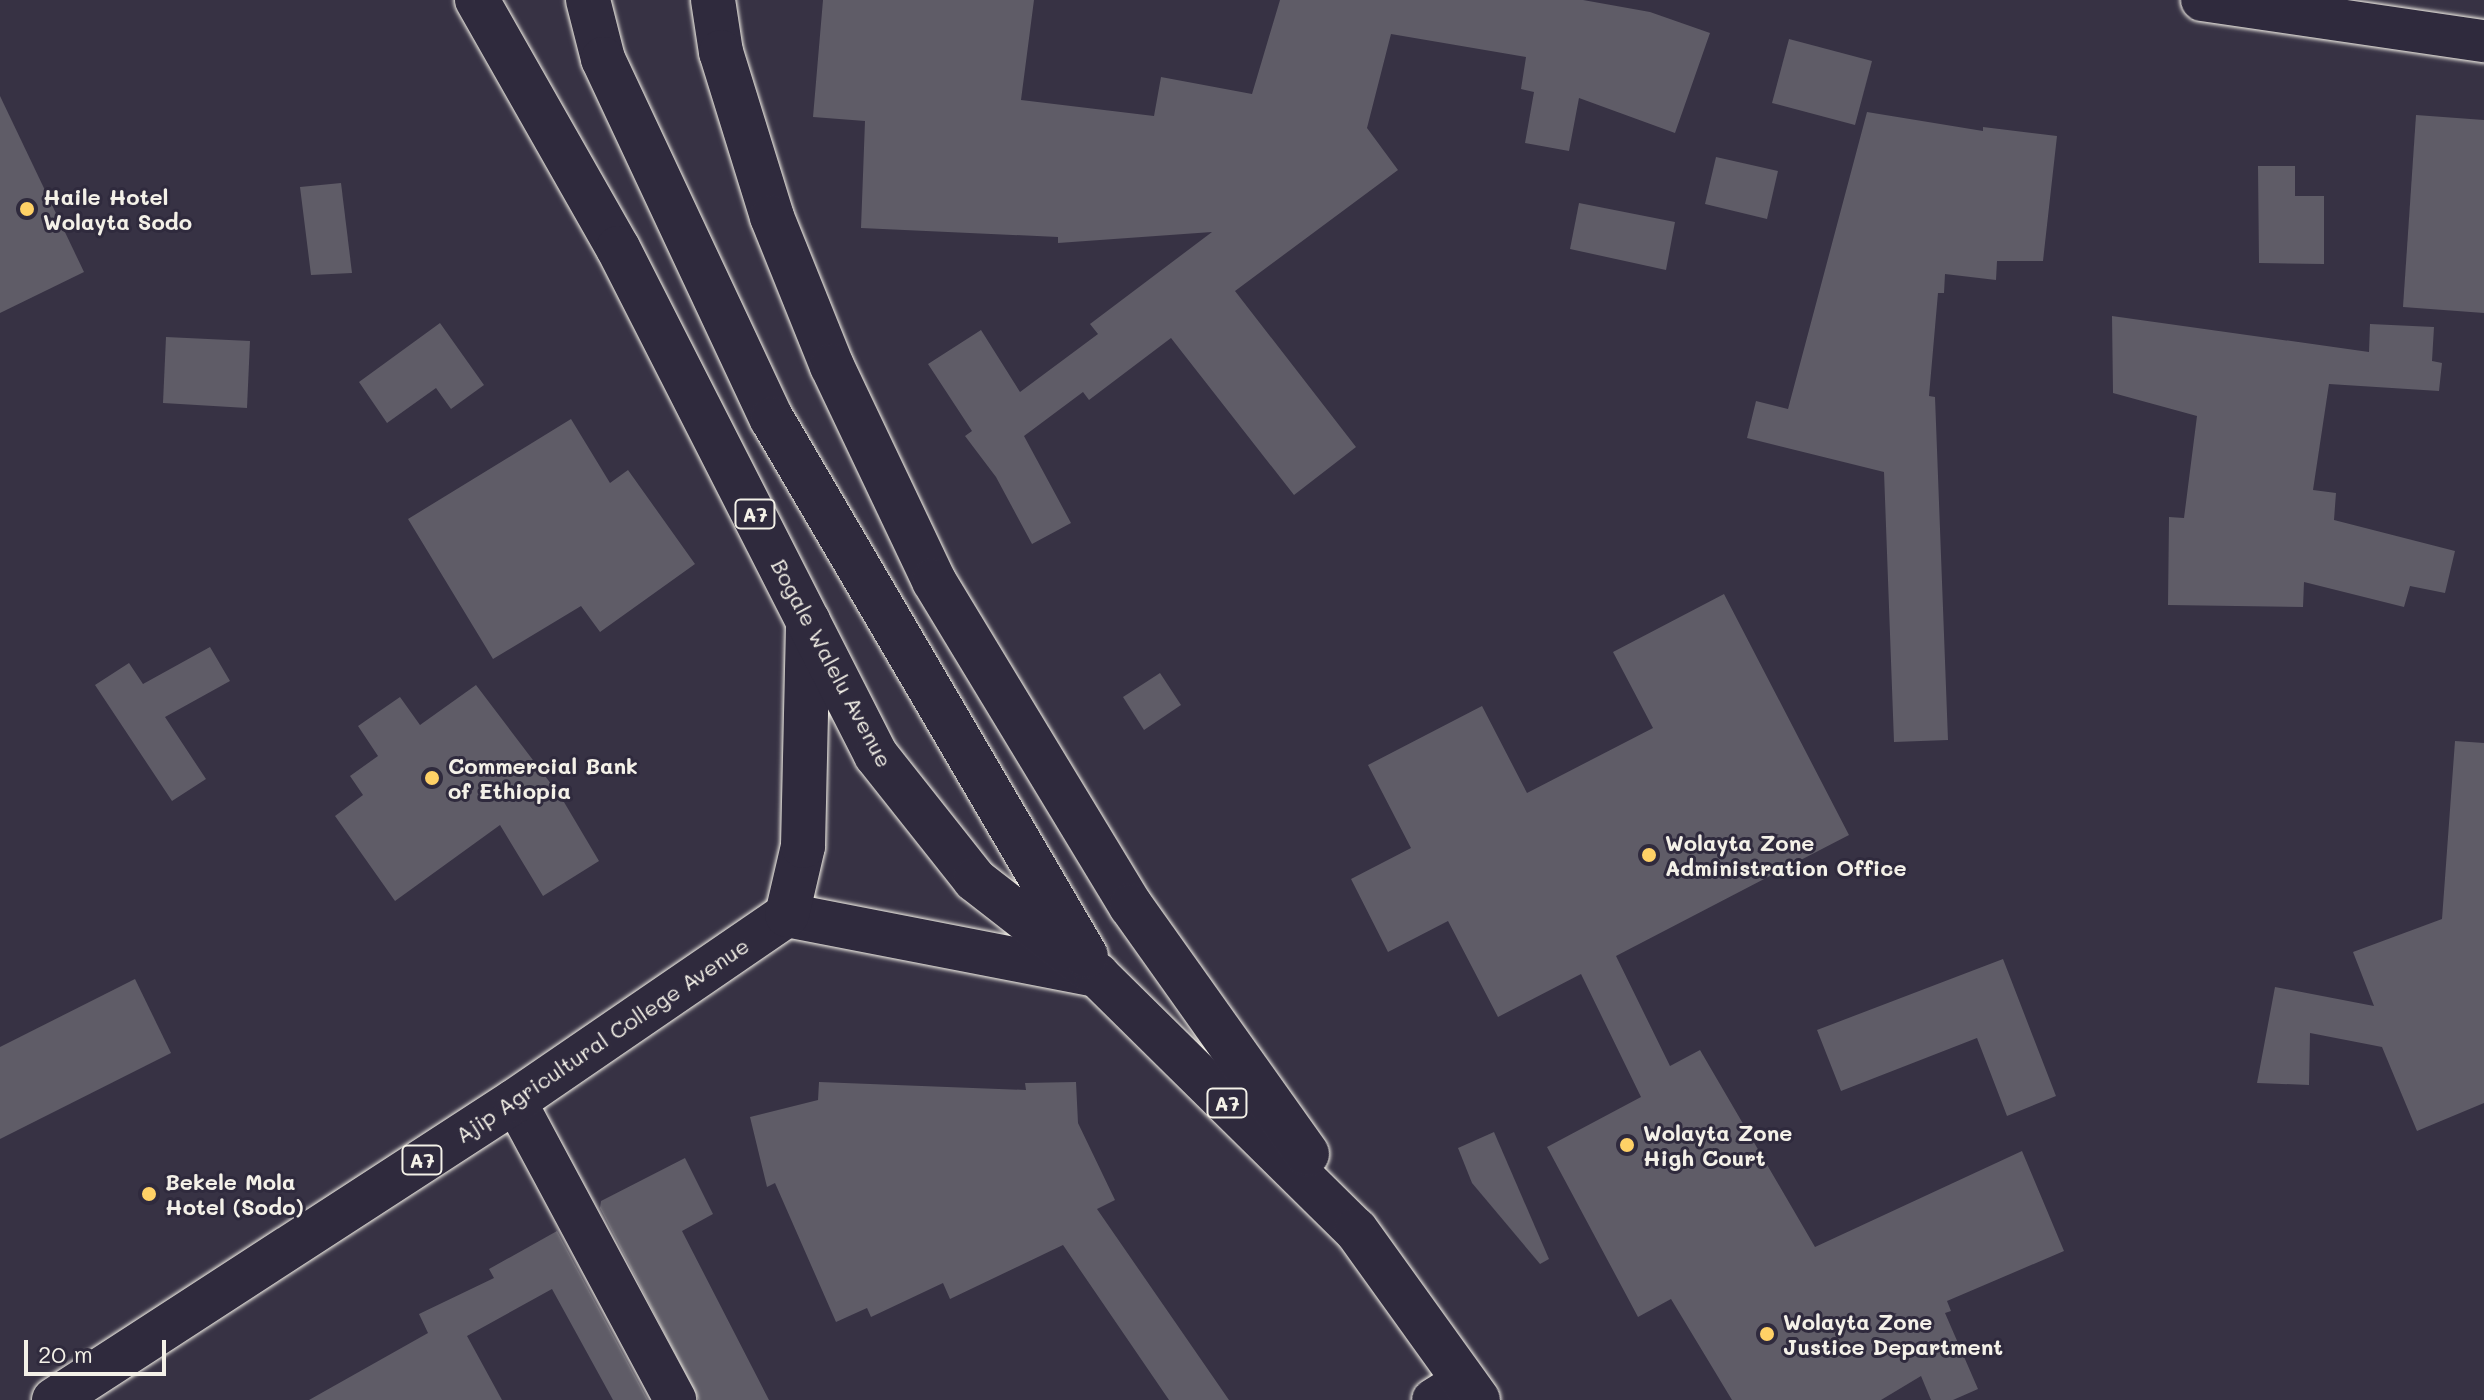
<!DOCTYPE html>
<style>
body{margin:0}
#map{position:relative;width:2484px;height:1400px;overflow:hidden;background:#373244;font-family:Mali,sans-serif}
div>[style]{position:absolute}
.building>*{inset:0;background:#5f5c67}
.roads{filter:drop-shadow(0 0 2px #f4f1e8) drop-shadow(0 0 2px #f4f1e8)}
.minor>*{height:42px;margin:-21px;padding:0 21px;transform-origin:21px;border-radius:21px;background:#2f2a3d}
.primary>*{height:44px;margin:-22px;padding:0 22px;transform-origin:22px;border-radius:22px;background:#2f2a3d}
.trunk>*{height:44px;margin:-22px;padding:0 22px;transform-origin:22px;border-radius:22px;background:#2f2a3d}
.dots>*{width:22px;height:22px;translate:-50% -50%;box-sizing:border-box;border:4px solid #2f2a3d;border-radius:50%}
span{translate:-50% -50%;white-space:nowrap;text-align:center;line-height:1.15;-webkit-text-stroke:6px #2f2a3d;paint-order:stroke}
.shield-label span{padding:2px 6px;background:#2f2a3d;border:2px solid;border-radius:6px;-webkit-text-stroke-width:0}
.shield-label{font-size:20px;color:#f4f1e8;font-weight:700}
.poi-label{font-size:22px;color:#f4f1e8;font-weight:700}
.left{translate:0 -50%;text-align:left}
.street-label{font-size:22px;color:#f4f1e8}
.scale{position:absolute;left:24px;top:1340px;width:142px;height:36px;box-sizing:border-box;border:4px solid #f4f1e8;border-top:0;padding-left:10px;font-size:24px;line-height:28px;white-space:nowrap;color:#f4f1e8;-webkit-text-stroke:6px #2f2a3d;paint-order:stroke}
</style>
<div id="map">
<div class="building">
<i style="clip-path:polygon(823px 0,1034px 0,1021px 100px,1154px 116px,1161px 77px,1252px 94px,1280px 0,1583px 0,1650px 12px,1710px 33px,1675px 133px,1579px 98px,1569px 151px,1525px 143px,1534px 92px,1521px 89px,1526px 57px,1391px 34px,1367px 128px,1398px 170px,1235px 291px,1356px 447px,1294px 495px,1171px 338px,1089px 400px,1083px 392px,1024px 436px,1071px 523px,1032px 544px,996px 477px,965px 436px,972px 431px,928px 364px,981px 330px,1020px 392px,1098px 334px,1090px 324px,1212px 232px,1058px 243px,1058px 237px,861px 228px,865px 121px,813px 117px)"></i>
<i style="clip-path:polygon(1789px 39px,1872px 61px,1855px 125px,1772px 103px)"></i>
<i style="clip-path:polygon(0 96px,84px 272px,0 313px)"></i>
<i style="clip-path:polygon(1867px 112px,1983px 131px,1983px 127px,2057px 136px,2043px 261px,1997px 261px,1996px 280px,1945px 274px,1944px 293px,1938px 293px,1929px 396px,1935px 397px,1948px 740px,1894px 742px,1884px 472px,1747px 438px,1756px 401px,1788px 409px)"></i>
<i style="clip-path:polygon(2416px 115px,2484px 120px,2484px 313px,2403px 307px)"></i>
<i style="clip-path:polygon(1716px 157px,1778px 171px,1767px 219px,1705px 204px)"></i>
<i style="clip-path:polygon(2258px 166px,2295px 166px,2295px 196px,2324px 196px,2324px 264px,2259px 263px)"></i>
<i style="clip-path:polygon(341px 183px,352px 273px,311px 275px,300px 187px)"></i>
<i style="clip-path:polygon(1579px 203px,1675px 222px,1666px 270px,1570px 249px)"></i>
<i style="clip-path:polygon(2112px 316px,2369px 352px,2370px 324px,2434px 327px,2432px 361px,2442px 363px,2439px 391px,2329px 384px,2313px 490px,2336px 493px,2334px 520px,2455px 551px,2445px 593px,2410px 586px,2404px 607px,2304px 582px,2303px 607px,2168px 605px,2169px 517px,2184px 518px,2197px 416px,2113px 393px)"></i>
<i style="clip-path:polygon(440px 323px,484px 385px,451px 409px,436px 388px,387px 423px,359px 382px)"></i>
<i style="clip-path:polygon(166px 337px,250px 341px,247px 408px,163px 403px)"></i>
<i style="clip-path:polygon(571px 419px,610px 483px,628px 470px,695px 564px,600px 632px,581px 606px,493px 659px,408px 519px)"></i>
<i style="clip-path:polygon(1724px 594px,1849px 835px,1616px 956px,1670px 1066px,1700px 1050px,1815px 1247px,2022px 1151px,2064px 1251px,1947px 1301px,1951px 1311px,1945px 1313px,1978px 1389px,1953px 1400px,1931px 1400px,1921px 1376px,1881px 1400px,1732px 1400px,1671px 1299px,1638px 1317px,1547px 1147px,1641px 1097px,1581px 974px,1498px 1017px,1448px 921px,1388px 952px,1351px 879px,1411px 848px,1368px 765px,1482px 706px,1527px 793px,1653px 728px,1613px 652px)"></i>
<i style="clip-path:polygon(210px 647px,230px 681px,165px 717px,206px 779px,172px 801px,95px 685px,129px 663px,143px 684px)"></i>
<i style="clip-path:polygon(1160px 673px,1181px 705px,1144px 730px,1123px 697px)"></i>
<i style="clip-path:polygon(476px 685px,561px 797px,599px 861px,543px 896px,500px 825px,395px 901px,335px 816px,363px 795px,350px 776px,378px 756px,358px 726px,400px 697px,420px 725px)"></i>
<i style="clip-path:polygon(2455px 741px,2484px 743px,2484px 1103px,2417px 1131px,2382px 1047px,2310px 1033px,2309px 1085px,2257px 1083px,2275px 987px,2374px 1006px,2353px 952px,2442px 919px)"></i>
<i style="clip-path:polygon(2003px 959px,2056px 1096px,2007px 1116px,1977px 1038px,1841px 1091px,1817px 1030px)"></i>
<i style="clip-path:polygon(135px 979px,171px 1053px,0 1139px,0 1047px)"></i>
<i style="clip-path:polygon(819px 1082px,1026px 1090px,1025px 1083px,1076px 1082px,1078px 1123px,1115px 1200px,1097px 1209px,1229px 1400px,1169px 1400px,1063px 1245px,950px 1299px,943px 1283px,871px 1317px,867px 1308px,836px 1322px,775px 1183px,767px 1187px,750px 1117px,818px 1100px)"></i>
<i style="clip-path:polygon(1494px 1132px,1549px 1259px,1540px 1264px,1472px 1183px,1458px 1148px)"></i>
<i style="clip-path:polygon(685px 1158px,713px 1214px,682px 1231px,769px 1400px,699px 1400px,600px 1208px,601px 1201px)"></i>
<i style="clip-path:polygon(557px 1231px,648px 1400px,613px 1400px,552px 1289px,467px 1336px,502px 1400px,309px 1400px,428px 1333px,419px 1314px,494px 1278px,489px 1269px)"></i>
</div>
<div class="roads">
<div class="minor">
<i style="left:2202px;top:0;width:285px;rotate:8.3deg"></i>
<i style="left:515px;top:1101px;width:339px;rotate:61.8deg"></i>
<i style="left:1433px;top:1400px;width:36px;rotate:-32deg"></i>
</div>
<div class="primary">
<i style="left:787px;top:915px;width:316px;rotate:11deg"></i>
<i style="left:54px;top:1400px;width:549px;rotate:-32.97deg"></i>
<i style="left:515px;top:1101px;width:330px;rotate:-34.4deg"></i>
<i style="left:787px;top:915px;width:71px;rotate:-76.9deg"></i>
<i style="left:803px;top:846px;width:225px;rotate:-88.7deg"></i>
</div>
<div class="trunk">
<i style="left:477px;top:0;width:285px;rotate:60.4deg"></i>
<i style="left:618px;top:248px;width:569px;rotate:63.03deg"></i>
<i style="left:876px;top:755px;width:159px;rotate:51.6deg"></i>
<i style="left:975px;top:880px;width:155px;rotate:37.9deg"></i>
<i style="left:1097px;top:975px;width:363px;rotate:44.6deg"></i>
<i style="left:1356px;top:1230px;width:209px;rotate:54.3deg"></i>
<i style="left:588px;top:0;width:61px;rotate:75.7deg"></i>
<i style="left:603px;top:59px;width:398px;rotate:64.9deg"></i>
<i style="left:772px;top:419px;width:622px;rotate:59.68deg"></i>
<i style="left:713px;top:0;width:53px;rotate:81.3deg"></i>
<i style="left:721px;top:52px;width:173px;rotate:72.8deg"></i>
<i style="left:772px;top:217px;width:161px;rotate:68.1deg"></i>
<i style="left:832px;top:366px;width:238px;rotate:64.6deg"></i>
<i style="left:934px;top:581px;width:380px;rotate:58.8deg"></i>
<i style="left:1131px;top:906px;width:304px;rotate:54.6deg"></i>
</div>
</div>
<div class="dots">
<i style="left:27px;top:209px;background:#ffd166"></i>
<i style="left:432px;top:778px;background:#ffd166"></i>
<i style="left:1649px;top:855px;background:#ffd166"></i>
<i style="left:1627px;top:1145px;background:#ffd166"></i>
<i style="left:149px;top:1194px;background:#ffd166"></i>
<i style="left:1767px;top:1334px;background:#ffd166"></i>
</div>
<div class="shield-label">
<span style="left:755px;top:514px">A7</span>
<span style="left:1227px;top:1103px">A7</span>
<span style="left:422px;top:1160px">A7</span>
</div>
<div class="poi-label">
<span class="left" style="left:43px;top:209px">Haile Hotel<br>Wolayta Sodo</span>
<span class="left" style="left:448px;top:778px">Commercial Bank<br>of Ethiopia</span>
<span class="left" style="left:1665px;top:855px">Wolayta Zone<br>Administration Office</span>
<span class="left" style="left:1643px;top:1145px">Wolayta Zone<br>High Court</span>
<span class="left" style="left:165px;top:1194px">Bekele Mola<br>Hotel (Sodo)</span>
<span class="left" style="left:1783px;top:1334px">Wolayta Zone<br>Justice Department</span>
</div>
<div class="street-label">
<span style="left:832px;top:663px;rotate:62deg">Bogale Walelu Avenue</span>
<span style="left:602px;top:1040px;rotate:-34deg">Ajip Agricultural College Avenue</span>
</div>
<div class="scale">20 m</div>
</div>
